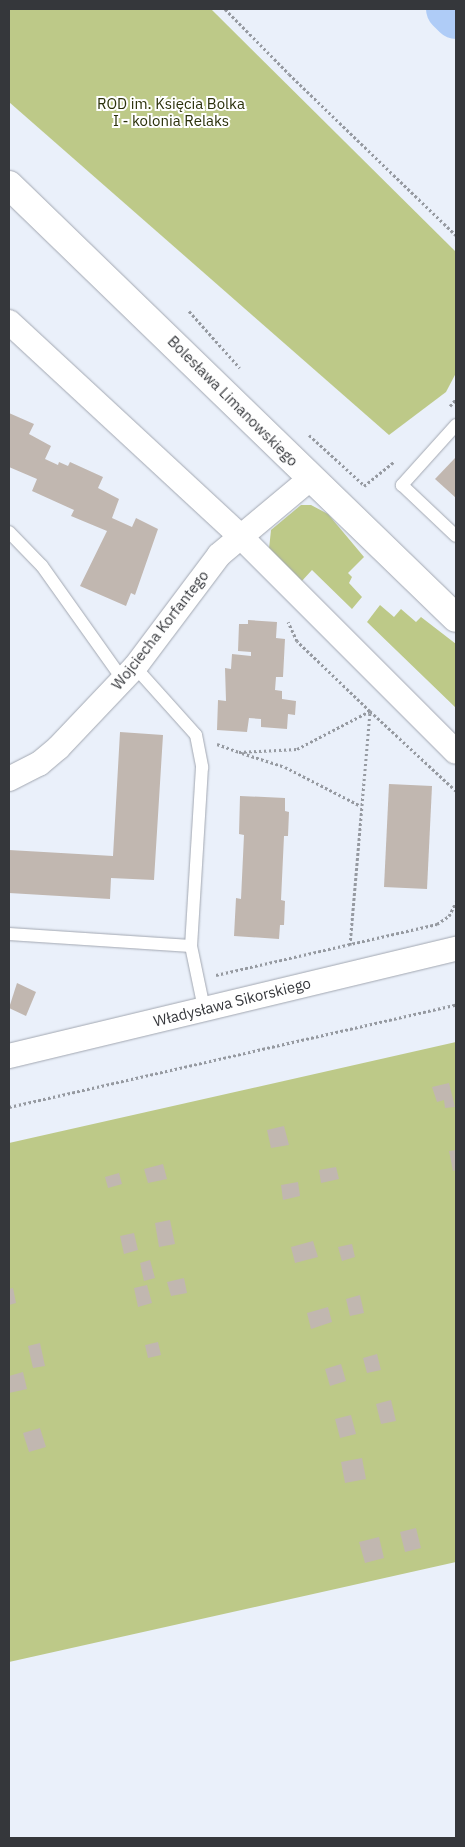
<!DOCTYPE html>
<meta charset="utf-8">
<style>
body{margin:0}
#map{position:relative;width:465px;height:1847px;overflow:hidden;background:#eaf0fa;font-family:"IBM Plex Sans",sans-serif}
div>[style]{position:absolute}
.green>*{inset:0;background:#bdc988}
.river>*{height:46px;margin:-23px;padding:0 23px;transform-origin:23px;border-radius:23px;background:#afccf7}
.building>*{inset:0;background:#c1b7b0}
.path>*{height:3px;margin-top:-1.5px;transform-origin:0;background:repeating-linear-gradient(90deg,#969aa1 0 2.5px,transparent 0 5px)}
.roads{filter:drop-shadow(0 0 1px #a2a7b1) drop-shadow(0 0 1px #a2a7b1)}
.lane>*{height:12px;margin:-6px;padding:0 6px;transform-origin:6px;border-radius:6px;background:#fff}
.street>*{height:24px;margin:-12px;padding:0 12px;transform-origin:12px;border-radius:12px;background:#fff}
.secondary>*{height:28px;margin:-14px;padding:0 14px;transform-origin:14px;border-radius:14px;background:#fff}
span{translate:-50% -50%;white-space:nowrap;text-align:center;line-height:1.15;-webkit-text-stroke:4px #fff;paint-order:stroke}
.park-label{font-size:15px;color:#2b310b}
.street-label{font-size:15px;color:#35373b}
.frame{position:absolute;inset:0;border:10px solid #35373b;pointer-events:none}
</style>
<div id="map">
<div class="green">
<i style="clip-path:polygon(9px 9px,211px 9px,456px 252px,456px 373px,446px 392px,389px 435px,9px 102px)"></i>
<i style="clip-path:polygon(301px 505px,311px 505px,328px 514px,364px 557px,348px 573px,352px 577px,349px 583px,362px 597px,352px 609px,312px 570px,300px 583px,269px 549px,271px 530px)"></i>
<i style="clip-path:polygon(380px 605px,394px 617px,401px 609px,416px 622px,421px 617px,456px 644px,456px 708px,367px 622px)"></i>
<i style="clip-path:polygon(456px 1042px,456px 1562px,9px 1662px,9px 1143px)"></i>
</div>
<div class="river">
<i style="left:449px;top:9px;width:10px;rotate:45deg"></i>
</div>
<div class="building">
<i style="clip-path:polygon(9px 413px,34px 424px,29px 434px,51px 446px,45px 459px,58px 465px,59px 462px,68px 466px,70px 462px,103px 477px,98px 488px,119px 499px,112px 518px,132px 527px,136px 518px,158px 529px,135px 595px,131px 593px,126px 606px,80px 586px,107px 531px,71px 516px,74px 510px,32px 491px,37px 479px,9px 467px)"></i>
<i style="clip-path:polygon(456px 457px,456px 498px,435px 479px)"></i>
<i style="clip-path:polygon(248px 620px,277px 622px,276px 638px,285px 639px,283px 677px,276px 677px,275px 690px,282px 691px,282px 699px,296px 701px,295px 715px,288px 714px,287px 729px,261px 727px,261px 719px,249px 718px,247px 732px,217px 730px,218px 700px,226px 701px,225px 668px,231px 669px,232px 654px,251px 656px,251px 652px,238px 651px,239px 624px,248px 624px)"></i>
<i style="clip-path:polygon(120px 732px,163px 735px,154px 880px,111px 878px,110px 899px,9px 893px,9px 850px,113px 856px)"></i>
<i style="clip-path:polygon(389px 784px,432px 786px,427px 889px,384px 887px)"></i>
<i style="clip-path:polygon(240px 796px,285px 798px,285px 811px,289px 812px,288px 836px,284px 836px,281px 900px,285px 901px,284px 925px,280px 925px,279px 939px,234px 936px,236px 898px,241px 899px,244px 835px,239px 834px)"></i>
<i style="clip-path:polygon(17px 983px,36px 992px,26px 1016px,9px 1008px)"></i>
<i style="clip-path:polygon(449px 1083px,455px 1107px,445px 1108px,444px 1100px,437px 1102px,432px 1087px)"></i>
<i style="clip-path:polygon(284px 1126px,289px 1145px,271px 1148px,267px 1130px)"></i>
<i style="clip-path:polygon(456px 1150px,456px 1170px,453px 1171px,449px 1151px)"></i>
<i style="clip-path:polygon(163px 1164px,167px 1179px,148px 1183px,144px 1169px)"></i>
<i style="clip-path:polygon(336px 1167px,339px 1179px,321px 1183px,319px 1170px)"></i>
<i style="clip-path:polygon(119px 1173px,122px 1184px,108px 1188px,105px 1177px)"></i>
<i style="clip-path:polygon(298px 1182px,300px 1196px,283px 1200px,281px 1185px)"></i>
<i style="clip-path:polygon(170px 1220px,175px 1244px,159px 1247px,155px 1223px)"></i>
<i style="clip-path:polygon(134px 1233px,138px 1250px,124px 1254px,120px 1236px)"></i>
<i style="clip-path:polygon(313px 1241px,318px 1257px,295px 1263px,291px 1247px)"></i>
<i style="clip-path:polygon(352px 1244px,355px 1257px,342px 1261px,338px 1247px)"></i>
<i style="clip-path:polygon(150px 1260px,155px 1278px,144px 1281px,140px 1263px)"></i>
<i style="clip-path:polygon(184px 1278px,187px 1293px,171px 1296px,167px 1282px)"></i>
<i style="clip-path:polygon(147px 1285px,152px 1303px,138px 1307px,134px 1288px)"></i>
<i style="clip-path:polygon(13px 1288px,16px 1303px,9px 1305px,9px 1289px)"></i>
<i style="clip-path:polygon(360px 1295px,364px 1313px,350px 1316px,346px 1299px)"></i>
<i style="clip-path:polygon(328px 1307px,332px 1322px,311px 1329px,307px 1313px)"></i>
<i style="clip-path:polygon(158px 1342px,161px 1355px,148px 1358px,145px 1345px)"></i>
<i style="clip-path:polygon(40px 1343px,45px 1366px,33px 1368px,28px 1346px)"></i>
<i style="clip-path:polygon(377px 1354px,381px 1370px,367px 1373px,363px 1358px)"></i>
<i style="clip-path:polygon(341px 1364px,346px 1381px,330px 1386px,325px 1369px)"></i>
<i style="clip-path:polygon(23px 1372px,27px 1389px,9px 1393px,9px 1376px)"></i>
<i style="clip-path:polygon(391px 1400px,396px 1421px,381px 1424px,376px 1404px)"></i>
<i style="clip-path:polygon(351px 1415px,356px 1434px,340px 1438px,335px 1419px)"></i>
<i style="clip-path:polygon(40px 1428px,46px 1447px,29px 1452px,23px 1433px)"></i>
<i style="clip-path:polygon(362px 1458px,366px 1479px,345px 1483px,341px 1462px)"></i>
<i style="clip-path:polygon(416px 1528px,421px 1548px,405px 1552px,400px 1532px)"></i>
<i style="clip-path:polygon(379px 1537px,384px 1558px,365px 1563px,359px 1542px)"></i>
</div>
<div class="path">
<i style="left:225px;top:9px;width:91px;rotate:45.4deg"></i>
<i style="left:289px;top:74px;width:232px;rotate:44deg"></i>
<i style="left:189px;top:311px;width:76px;rotate:48.2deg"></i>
<i style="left:450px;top:406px;width:9px;rotate:-49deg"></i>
<i style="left:309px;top:435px;width:74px;rotate:42.3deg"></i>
<i style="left:364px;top:486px;width:38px;rotate:-39deg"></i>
<i style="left:217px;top:744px;width:23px;rotate:20deg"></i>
<i style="left:239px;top:752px;width:58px;rotate:-3deg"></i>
<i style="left:297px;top:749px;width:82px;rotate:-27.5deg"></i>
<i style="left:370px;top:711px;width:101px;rotate:-136.2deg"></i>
<i style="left:297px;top:641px;width:21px;rotate:-115deg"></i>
<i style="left:242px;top:753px;width:45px;rotate:18deg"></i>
<i style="left:285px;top:767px;width:85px;rotate:27.2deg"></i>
<i style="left:350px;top:945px;width:235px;rotate:-85.1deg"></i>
<i style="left:370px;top:711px;width:117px;rotate:42.9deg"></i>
<i style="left:216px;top:975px;width:227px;rotate:-13deg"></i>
<i style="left:437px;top:924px;width:14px;rotate:-34deg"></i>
<i style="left:449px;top:916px;width:16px;rotate:-63deg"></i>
<i style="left:9px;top:1107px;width:458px;rotate:-12.9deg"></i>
</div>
<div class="roads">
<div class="lane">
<i style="left:456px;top:425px;width:81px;rotate:132deg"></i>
<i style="left:402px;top:485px;width:74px;rotate:43.4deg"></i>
<i style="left:9px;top:532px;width:47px;rotate:45.9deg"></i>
<i style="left:42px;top:566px;width:140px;rotate:54.6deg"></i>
<i style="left:135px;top:667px;width:91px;rotate:48.1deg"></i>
<i style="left:196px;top:735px;width:33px;rotate:79deg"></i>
<i style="left:202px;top:767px;width:179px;rotate:93.5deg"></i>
<i style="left:191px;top:946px;width:63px;rotate:78.2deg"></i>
<i style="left:9px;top:934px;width:182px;rotate:3.8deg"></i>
</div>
<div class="street">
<i style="left:9px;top:322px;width:315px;rotate:42.8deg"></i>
<i style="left:240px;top:536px;width:305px;rotate:45deg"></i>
<i style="left:9px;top:779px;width:34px;rotate:-27deg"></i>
<i style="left:39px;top:764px;width:25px;rotate:-40deg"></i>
<i style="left:58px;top:748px;width:112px;rotate:-46.5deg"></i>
<i style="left:135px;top:667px;width:140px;rotate:-53.1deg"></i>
<i style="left:219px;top:555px;width:119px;rotate:-39.9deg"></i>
<i style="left:9px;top:1056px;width:460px;rotate:-13.5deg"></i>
</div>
<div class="secondary">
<i style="left:9px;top:185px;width:622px;rotate:44.09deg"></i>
</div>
</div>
<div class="park-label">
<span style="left:171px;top:112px">ROD im. Księcia Bolka<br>I - kolonia Relaks</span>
</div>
<div class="street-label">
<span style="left:233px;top:401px;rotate:45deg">Bolesława Limanowskiego</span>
<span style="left:160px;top:630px;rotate:-52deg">Wojciecha Korfantego</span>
<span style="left:232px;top:1002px;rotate:-14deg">Władysława Sikorskiego</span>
</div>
<div class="frame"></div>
</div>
